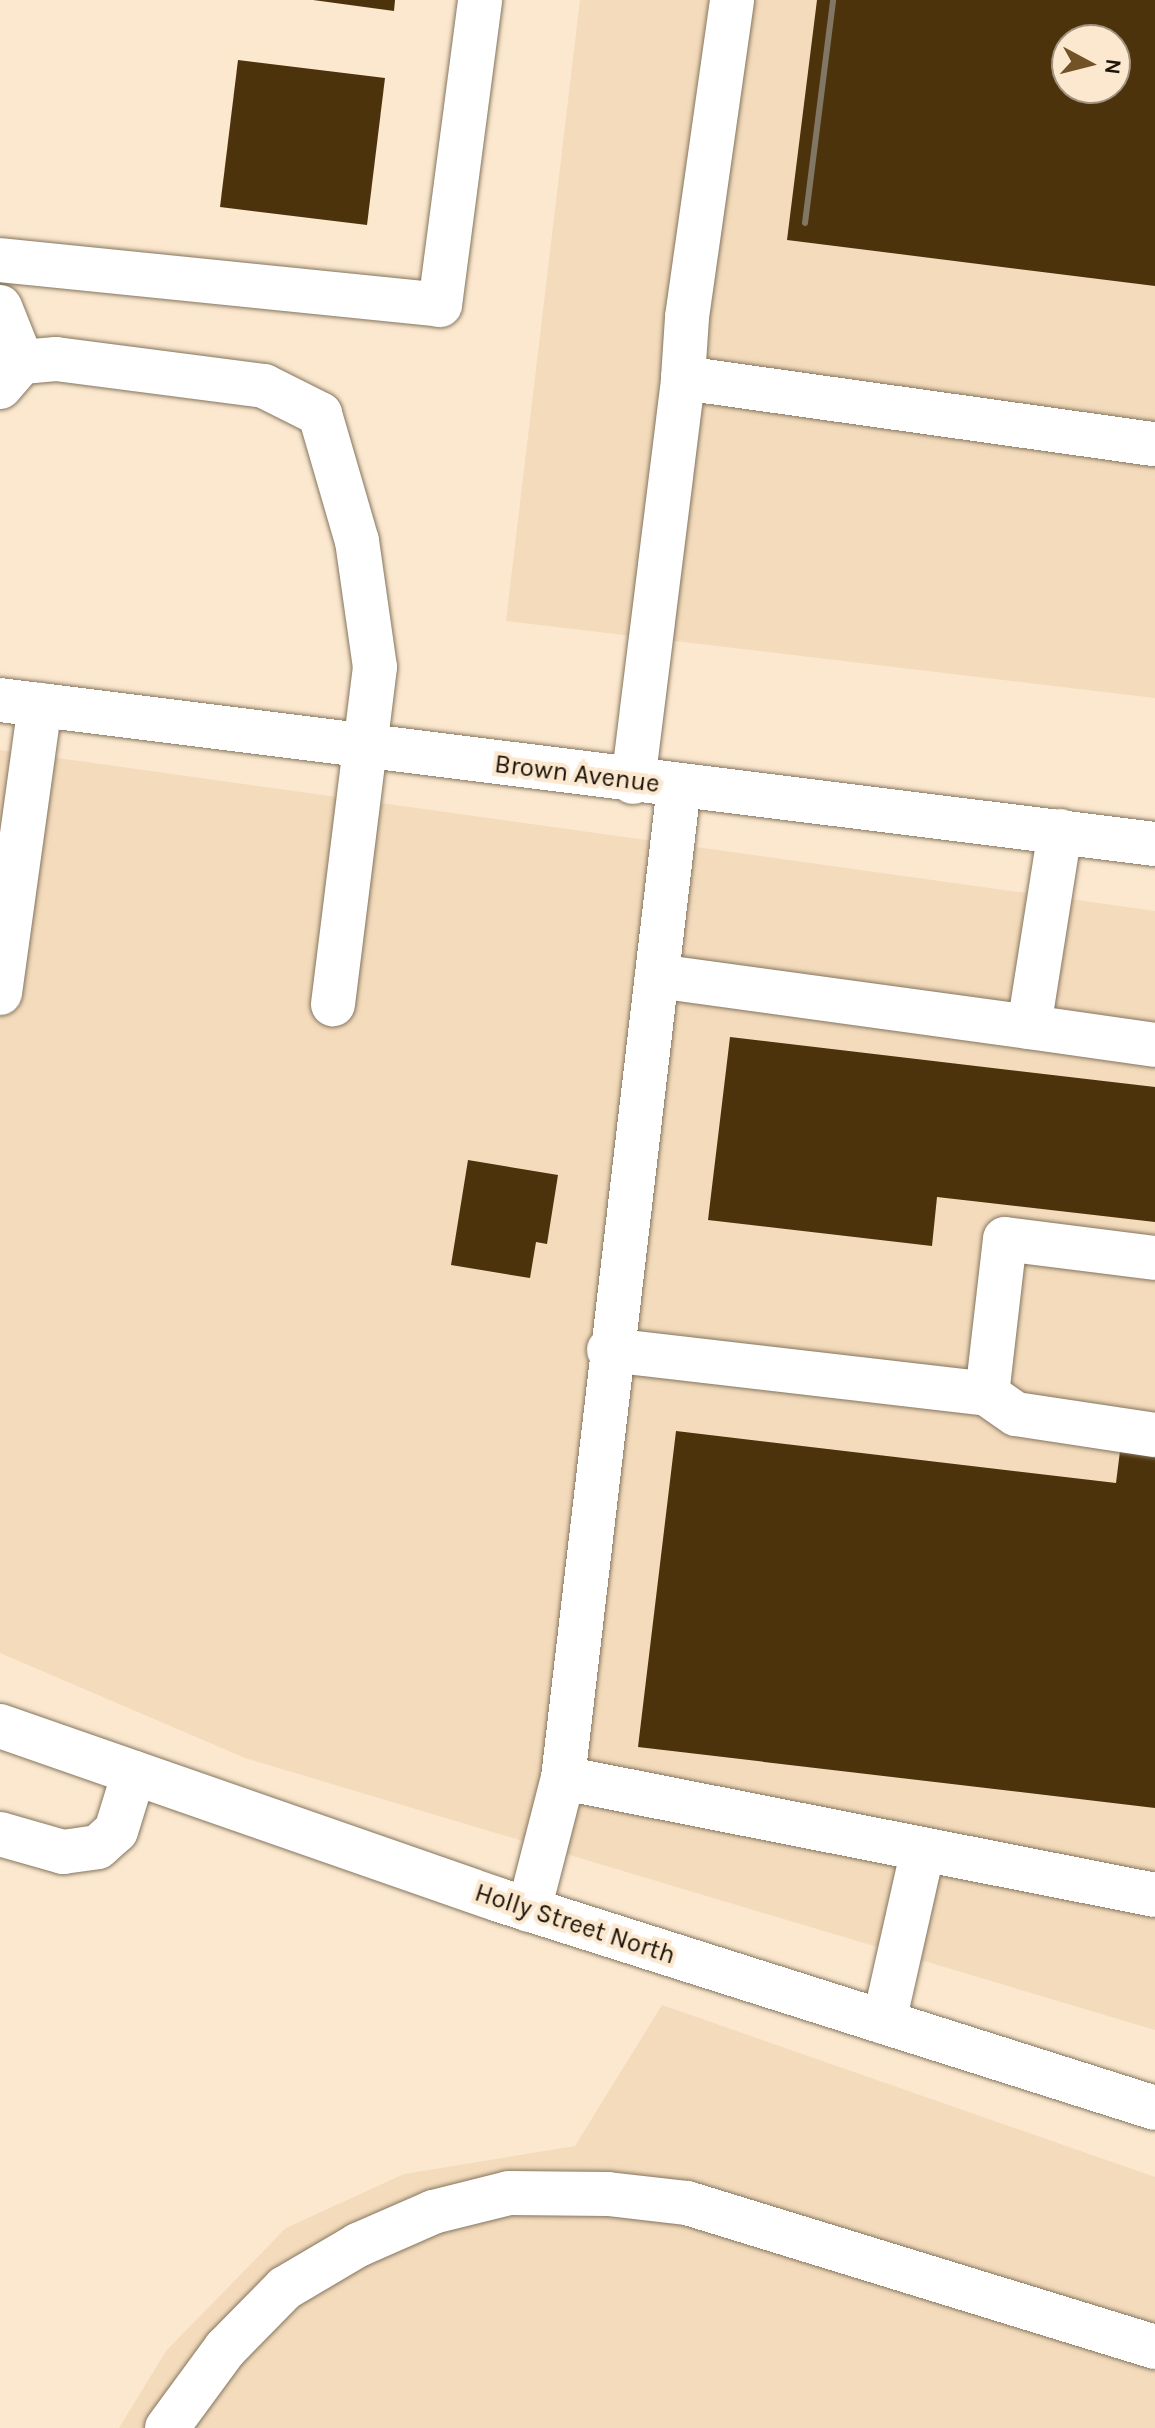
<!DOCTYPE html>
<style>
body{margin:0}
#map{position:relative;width:1155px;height:2428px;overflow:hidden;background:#fbe8cf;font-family:Karla,sans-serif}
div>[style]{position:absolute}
.built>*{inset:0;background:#f3dbbc}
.building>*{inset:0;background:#4c330b}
.roads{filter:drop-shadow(0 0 2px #85755e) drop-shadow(0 0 2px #85755e)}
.minor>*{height:44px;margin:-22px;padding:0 22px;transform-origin:22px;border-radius:22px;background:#fff}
.rail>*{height:6px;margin:-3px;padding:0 3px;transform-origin:3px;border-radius:3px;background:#827665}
span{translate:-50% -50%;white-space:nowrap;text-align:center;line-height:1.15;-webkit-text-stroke:8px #fbe8cf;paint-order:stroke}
.street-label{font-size:26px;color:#1b140b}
.north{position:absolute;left:1051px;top:24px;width:80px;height:80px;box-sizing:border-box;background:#fbe8cf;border:2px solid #a19381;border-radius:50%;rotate:97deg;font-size:22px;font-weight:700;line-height:32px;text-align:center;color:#1b140b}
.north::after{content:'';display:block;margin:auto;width:28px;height:36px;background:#715327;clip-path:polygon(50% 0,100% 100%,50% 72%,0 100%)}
</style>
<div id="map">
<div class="built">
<i style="clip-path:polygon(evenodd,580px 0,1155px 0,1155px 698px,506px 621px,580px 0,1067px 40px,1115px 40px,1115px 88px,1067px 88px,1067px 40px)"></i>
<i style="clip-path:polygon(0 750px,1155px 911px,1155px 2030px,245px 1758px,0 1653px)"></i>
<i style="clip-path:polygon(662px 2005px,1155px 2177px,1155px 2428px,119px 2428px,166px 2351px,286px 2228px,404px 2174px,575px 2146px)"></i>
</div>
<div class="building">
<i style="clip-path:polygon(313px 0,395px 0,394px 11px)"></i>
<i style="clip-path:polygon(evenodd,817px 0,1155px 0,1155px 286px,787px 240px,817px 0,1067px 40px,1115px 40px,1115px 88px,1067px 88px,1067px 40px)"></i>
<i style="clip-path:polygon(238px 60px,385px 78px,367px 225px,220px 207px)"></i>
<i style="clip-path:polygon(730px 1037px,1155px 1087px,1155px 1222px,937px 1197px,932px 1246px,708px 1220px)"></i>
<i style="clip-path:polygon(468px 1160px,558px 1175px,547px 1244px,536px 1242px,530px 1278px,451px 1265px)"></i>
<i style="clip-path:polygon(676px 1431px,1116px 1483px,1121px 1443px,1155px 1446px,1155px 1808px,638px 1747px)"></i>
</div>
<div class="roads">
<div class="minor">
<i style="left:0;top:260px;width:442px;rotate:5.8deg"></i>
<i style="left:440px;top:305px;width:308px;rotate:-82.5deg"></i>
<i style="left:0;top:307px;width:59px;rotate:68.2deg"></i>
<i style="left:683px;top:378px;width:61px;rotate:-86.2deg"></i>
<i style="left:687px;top:317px;width:320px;rotate:-81.9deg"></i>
<i style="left:0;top:387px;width:33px;rotate:-49deg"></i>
<i style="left:22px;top:362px;width:34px;rotate:-5deg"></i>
<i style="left:56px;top:359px;width:210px;rotate:7.4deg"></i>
<i style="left:264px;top:386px;width:63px;rotate:26.6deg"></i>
<i style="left:320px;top:414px;width:132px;rotate:73.8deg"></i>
<i style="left:357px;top:541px;width:127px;rotate:81.9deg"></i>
<i style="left:375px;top:667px;width:340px;rotate:97.1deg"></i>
<i style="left:0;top:700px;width:1164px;rotate:7.11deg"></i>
<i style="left:633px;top:782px;width:407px;rotate:-82.9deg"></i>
<i style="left:683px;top:378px;width:477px;rotate:8deg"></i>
<i style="left:679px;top:786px;width:999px;rotate:96.67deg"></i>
<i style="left:563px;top:1778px;width:603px;rotate:11.18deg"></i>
<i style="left:1060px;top:831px;width:198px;rotate:99deg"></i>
<i style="left:1029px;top:1027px;width:127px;rotate:8.1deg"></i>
<i style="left:657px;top:976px;width:375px;rotate:7.8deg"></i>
<i style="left:0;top:993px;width:291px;rotate:-82.1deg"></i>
<i style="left:1155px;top:1258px;width:151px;rotate:-172.8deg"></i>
<i style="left:1005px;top:1239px;width:156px;rotate:96.6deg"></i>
<i style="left:987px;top:1394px;width:35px;rotate:35deg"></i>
<i style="left:1016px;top:1414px;width:141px;rotate:8.6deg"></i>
<i style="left:609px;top:1350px;width:381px;rotate:6.6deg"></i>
<i style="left:0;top:1726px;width:528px;rotate:19.22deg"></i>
<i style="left:499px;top:1900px;width:688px;rotate:17.59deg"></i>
<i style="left:0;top:1834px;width:66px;rotate:15.9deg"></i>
<i style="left:63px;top:1852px;width:35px;rotate:-8deg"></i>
<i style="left:98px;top:1847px;width:24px;rotate:-42deg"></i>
<i style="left:116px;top:1831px;width:61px;rotate:-72.8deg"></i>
<i style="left:529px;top:1910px;width:136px;rotate:-75.6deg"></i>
<i style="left:884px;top:2022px;width:177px;rotate:-77.3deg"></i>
<i style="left:167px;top:2428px;width:98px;rotate:-53.7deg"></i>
<i style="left:225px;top:2349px;width:86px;rotate:-45.5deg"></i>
<i style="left:285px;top:2288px;width:85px;rotate:-30.5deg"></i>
<i style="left:358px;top:2245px;width:82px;rotate:-23.7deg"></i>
<i style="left:433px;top:2212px;width:78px;rotate:-14deg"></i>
<i style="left:509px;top:2193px;width:99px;rotate:0.6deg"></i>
<i style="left:608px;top:2194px;width:80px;rotate:6.5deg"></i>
<i style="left:687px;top:2203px;width:490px;rotate:17.1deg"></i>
</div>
</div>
<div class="rail">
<i style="left:805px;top:223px;width:225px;rotate:-82.8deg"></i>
</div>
<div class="street-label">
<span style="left:577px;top:774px;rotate:7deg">Brown Avenue</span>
<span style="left:575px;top:1924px;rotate:18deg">Holly Street North</span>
</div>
<div class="north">N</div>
</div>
